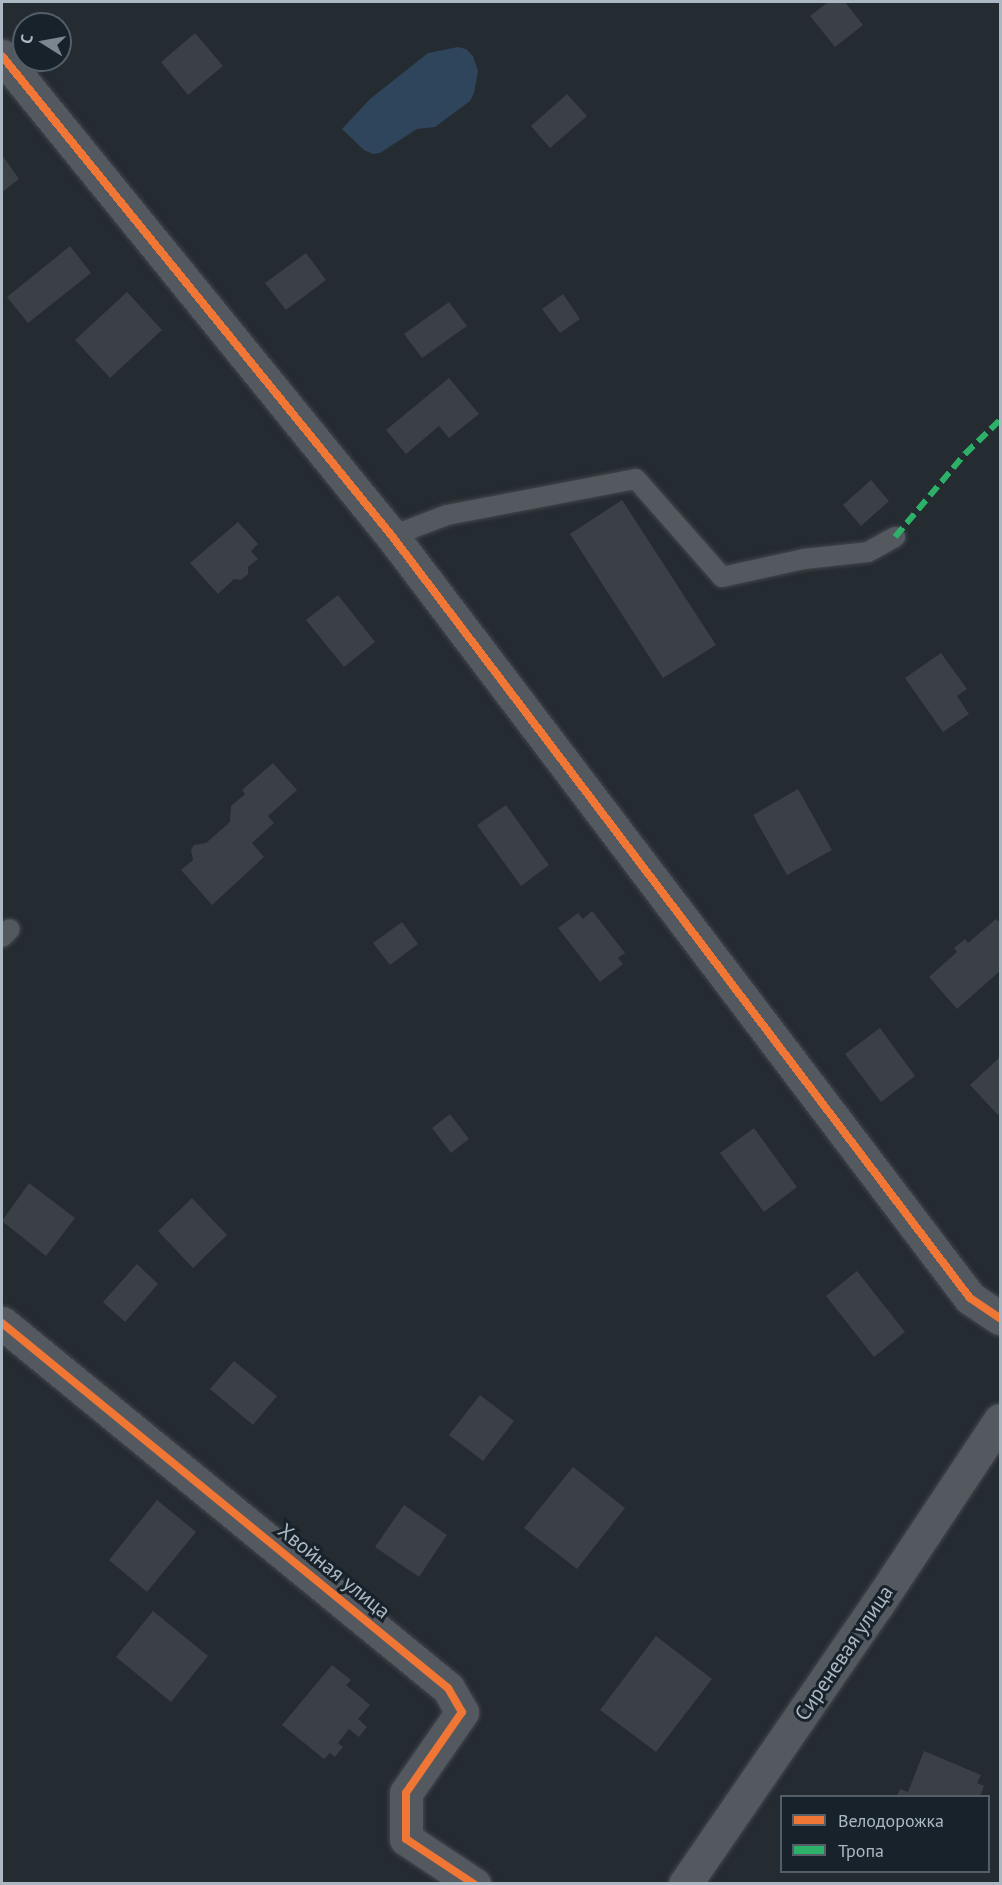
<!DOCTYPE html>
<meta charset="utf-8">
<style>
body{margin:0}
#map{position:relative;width:1002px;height:1885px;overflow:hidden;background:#242b31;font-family:"PT Sans",sans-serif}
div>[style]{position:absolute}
.water>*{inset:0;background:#2f455b}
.building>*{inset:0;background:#3b4046}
.roads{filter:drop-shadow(0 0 2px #42474c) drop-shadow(0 0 2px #42474c)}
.service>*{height:20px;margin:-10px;padding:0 10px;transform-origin:10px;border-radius:10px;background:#545960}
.minor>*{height:33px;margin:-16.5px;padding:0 16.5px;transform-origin:16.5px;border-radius:16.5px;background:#545960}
.tertiary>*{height:33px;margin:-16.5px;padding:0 16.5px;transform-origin:16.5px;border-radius:16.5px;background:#545960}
.quiet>*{height:6px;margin-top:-3px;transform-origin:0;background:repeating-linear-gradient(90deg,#2db169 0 12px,transparent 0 18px)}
.cycleway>*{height:8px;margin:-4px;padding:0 4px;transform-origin:4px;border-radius:4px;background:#f07635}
span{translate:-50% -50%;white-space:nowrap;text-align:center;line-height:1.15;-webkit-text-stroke:6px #18222b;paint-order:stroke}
.street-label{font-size:21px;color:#acb7c4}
.frame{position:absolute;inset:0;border:3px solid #acb7c4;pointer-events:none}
.legend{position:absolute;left:780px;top:1795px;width:210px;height:78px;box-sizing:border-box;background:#18222b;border:2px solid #535e68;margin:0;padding:8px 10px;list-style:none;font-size:18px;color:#acb7c4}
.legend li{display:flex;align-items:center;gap:12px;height:30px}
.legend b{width:30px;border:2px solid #535e68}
.north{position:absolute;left:12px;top:12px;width:60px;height:60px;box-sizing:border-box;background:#18222b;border:2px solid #535e68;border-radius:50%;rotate:281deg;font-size:16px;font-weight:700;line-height:24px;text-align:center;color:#acb7c4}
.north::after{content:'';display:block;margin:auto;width:21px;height:27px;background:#7c8691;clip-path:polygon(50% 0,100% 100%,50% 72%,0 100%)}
</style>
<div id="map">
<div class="water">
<i style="clip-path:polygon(458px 47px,466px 49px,473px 56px,478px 71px,474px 93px,470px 101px,435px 127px,417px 129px,380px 153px,373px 154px,364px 150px,342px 129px,370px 99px,428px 53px)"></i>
</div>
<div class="building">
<i style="clip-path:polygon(828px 2px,845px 2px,863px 25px,835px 47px,810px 16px)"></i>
<i style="clip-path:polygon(195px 33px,223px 66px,188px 95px,161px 62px)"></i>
<i style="clip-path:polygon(567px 94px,587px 116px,550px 148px,531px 126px)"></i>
<i style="clip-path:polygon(2px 155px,19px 179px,2px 192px)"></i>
<i style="clip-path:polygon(70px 246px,91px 273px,28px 323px,7px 297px)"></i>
<i style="clip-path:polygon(306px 253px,326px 280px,286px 310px,265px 283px)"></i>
<i style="clip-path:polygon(127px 292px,162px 330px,110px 378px,75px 340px)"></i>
<i style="clip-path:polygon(563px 294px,580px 319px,560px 333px,542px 309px)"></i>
<i style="clip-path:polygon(449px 302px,467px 326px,422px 358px,404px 334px)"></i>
<i style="clip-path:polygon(449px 378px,479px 414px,449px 438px,439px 426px,406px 454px,386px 430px)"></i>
<i style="clip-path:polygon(871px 480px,889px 501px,861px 526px,843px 505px)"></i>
<i style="clip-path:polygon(622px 500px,716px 645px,663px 678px,570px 534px)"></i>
<i style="clip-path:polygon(238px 522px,258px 544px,251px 551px,258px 559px,248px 567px,248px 574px,241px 580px,234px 579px,218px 594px,190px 563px)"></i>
<i style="clip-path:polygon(338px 595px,375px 642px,344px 667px,306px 620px)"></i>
<i style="clip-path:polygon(941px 653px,967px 689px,957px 696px,969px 714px,943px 732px,905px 678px)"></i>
<i style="clip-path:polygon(273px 763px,297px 790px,268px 816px,274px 823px,252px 843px,264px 857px,212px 905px,181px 870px,193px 860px,191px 850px,194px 845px,206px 843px,230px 822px,231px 806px,245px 794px,242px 790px)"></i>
<i style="clip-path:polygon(798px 789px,832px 850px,787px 875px,753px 815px)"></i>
<i style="clip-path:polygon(506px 805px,549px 865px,521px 886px,477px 825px)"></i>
<i style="clip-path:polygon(592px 911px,625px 953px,618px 958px,623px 964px,600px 982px,558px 928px,578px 913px,583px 919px)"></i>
<i style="clip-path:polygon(996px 919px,1000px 923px,1000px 971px,957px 1009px,929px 977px,957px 952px,954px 948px,965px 939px,968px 943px)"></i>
<i style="clip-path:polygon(402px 922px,418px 944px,390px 965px,373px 943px)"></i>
<i style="clip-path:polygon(880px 1028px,915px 1076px,881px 1102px,845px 1054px)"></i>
<i style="clip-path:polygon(1000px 1057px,1000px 1112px,998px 1115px,970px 1085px)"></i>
<i style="clip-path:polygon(450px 1114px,469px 1139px,451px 1153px,432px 1128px)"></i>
<i style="clip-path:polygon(754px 1128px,797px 1187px,764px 1212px,720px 1153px)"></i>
<i style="clip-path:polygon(29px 1183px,75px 1218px,46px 1256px,2px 1221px)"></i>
<i style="clip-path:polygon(192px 1198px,227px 1235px,193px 1268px,158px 1231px)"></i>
<i style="clip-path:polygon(137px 1264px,158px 1284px,125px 1322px,103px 1302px)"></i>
<i style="clip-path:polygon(857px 1271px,905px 1332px,874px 1357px,826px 1296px)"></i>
<i style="clip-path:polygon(234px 1361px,277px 1396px,253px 1425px,210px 1389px)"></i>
<i style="clip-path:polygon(480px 1395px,514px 1421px,483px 1461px,449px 1435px)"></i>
<i style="clip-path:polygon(573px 1467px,625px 1508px,577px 1569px,524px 1528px)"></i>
<i style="clip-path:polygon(157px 1500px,196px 1532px,147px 1592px,109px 1560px)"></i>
<i style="clip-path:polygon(404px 1505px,447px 1535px,419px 1577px,375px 1547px)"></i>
<i style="clip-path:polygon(153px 1611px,208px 1656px,171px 1702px,116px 1657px)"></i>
<i style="clip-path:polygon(656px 1636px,712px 1679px,656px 1752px,600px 1710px)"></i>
<i style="clip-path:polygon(332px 1665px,351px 1680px,346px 1685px,370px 1705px,358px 1719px,367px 1727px,359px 1737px,349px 1729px,338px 1743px,343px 1747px,335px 1757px,330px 1753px,324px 1759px,282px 1725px)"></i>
<i style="clip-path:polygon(924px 1751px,981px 1775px,977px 1783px,984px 1786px,980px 1796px,897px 1796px,900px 1789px,908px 1792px)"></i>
</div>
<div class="roads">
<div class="service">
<i style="left:392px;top:536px;width:59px;rotate:-20.9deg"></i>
<i style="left:447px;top:515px;width:192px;rotate:-10.8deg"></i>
<i style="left:636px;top:479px;width:130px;rotate:48.7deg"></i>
<i style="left:722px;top:577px;width:84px;rotate:-12.4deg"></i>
<i style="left:804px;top:559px;width:64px;rotate:-6.2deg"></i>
<i style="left:868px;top:552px;width:31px;rotate:-29deg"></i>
<i style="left:2px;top:937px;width:11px;rotate:-45deg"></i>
</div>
<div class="minor">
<i style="left:2px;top:56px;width:618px;rotate:50.91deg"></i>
<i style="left:392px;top:536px;width:956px;rotate:52.82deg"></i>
<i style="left:970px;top:1298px;width:36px;rotate:34deg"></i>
<i style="left:2px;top:1323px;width:576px;rotate:39.3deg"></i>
<i style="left:448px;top:1688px;width:28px;rotate:60deg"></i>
<i style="left:462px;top:1712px;width:98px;rotate:124.7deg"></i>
<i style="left:406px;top:1793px;width:46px;rotate:90deg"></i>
<i style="left:406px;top:1839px;width:82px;rotate:33.5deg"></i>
</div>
<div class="tertiary">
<i style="left:685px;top:1884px;width:339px;rotate:-55.5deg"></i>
<i style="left:877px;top:1605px;width:222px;rotate:-56.4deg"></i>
</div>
</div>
<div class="quiet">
<i style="left:895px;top:537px;width:109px;rotate:-49.9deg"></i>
<i style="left:965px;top:454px;width:49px;rotate:-44.2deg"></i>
</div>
<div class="cycleway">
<i style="left:2px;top:56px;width:618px;rotate:50.91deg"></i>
<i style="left:392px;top:536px;width:956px;rotate:52.82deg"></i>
<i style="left:970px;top:1298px;width:36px;rotate:34deg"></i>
<i style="left:2px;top:1323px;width:576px;rotate:39.3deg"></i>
<i style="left:448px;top:1688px;width:28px;rotate:60deg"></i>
<i style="left:462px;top:1712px;width:98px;rotate:124.7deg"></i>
<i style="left:406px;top:1793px;width:46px;rotate:90deg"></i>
<i style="left:406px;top:1839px;width:82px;rotate:33.5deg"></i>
</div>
<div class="street-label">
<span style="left:334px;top:1571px;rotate:39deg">Хвойная улица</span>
<span style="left:844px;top:1653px;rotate:-56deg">Сиреневая улица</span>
</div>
<div class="frame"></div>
<ul class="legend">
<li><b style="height:8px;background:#f07635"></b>Велодорожка</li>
<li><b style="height:8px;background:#2db169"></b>Тропа</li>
</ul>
<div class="north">С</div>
</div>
